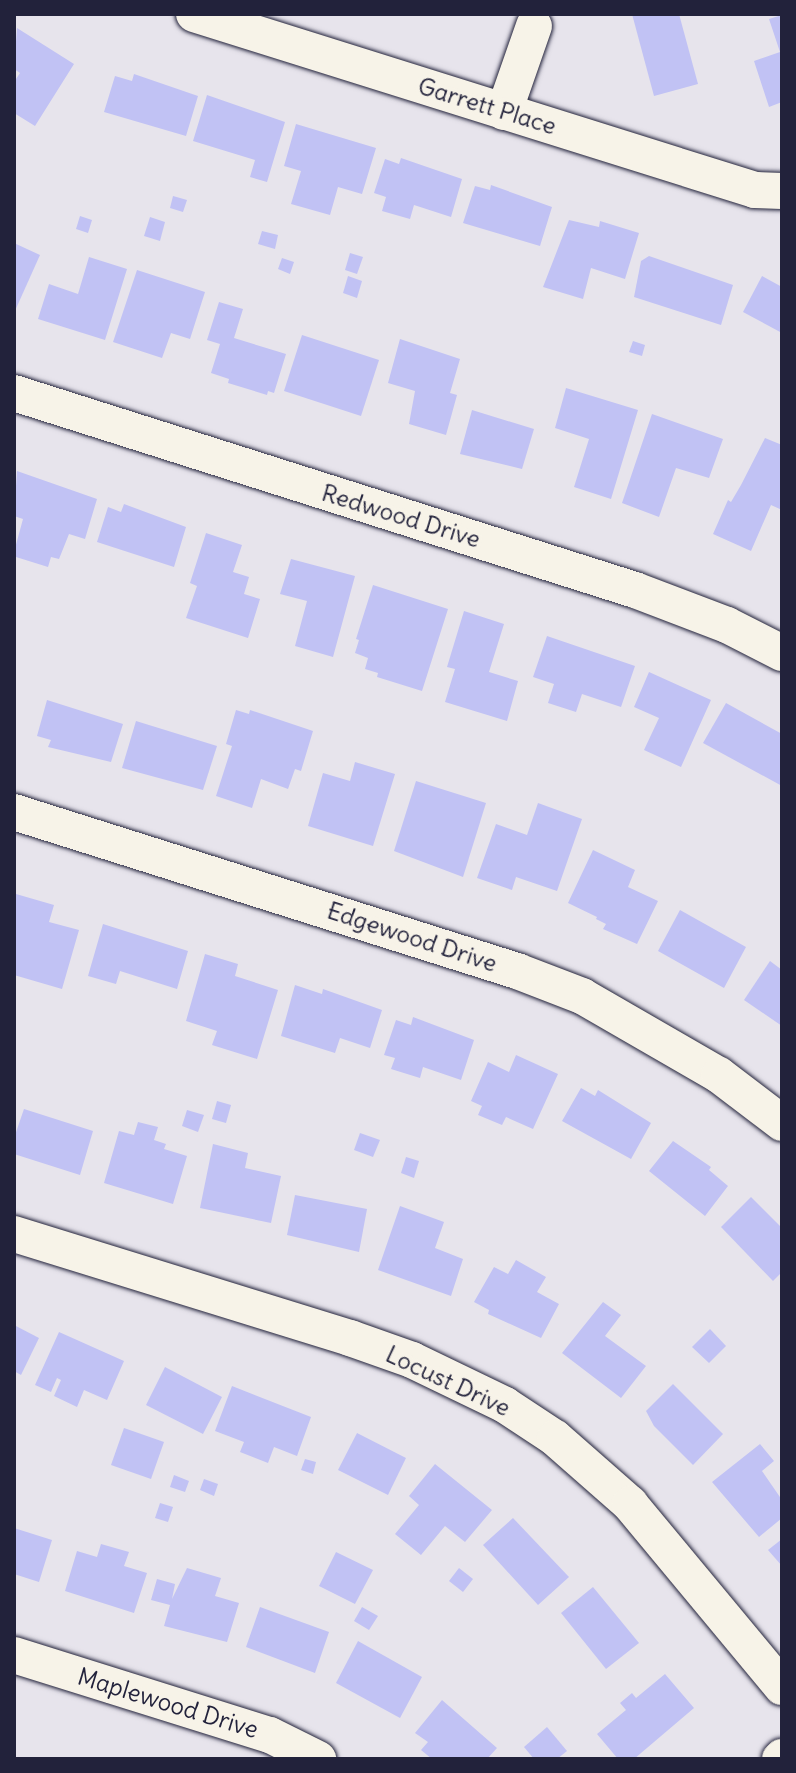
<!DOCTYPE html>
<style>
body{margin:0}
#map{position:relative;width:796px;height:1773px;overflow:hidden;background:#e7e4ec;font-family:Delius,sans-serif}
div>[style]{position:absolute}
.building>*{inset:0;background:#c1c2f4}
.roads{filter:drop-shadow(0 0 2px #22223b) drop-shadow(0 0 2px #22223b)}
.street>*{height:36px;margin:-18px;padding:0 18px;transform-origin:18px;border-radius:18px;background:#f7f3e8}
span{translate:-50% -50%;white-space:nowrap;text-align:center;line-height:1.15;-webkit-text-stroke:8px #f7f3e8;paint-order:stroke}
.street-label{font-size:24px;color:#22223b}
.frame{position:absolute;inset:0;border:16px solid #22223b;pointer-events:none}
</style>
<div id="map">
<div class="building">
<i style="clip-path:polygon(632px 14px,679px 14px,698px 84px,654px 96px)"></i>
<i style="clip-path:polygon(782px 15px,782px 102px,769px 107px,754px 61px,780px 52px,769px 19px)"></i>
<i style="clip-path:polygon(17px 28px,74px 64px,35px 126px,14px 113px,14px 82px,20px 73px,14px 69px)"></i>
<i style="clip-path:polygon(134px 74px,198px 96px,186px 136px,104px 112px,115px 76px,132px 81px)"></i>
<i style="clip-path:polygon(207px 95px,285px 122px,267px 182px,250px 177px,255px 160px,193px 141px)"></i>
<i style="clip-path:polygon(296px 124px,376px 148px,362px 194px,338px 187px,330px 215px,291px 204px,301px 171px,284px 166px)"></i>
<i style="clip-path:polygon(401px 158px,462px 179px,451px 217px,414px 205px,410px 219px,382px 211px,386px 197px,374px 193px,385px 159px,399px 164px)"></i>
<i style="clip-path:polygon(491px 185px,552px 207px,540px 246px,463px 223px,475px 186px,490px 190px)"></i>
<i style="clip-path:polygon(173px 196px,187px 200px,183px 212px,170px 208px)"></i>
<i style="clip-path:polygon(80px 216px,92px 220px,88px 233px,76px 229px)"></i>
<i style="clip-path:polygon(150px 217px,165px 222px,160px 241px,144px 236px)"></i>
<i style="clip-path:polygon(569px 220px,599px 227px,600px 221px,639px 233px,625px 279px,591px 268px,583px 299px,543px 287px)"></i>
<i style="clip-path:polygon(262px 231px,278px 235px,275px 249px,258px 244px)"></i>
<i style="clip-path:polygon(14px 243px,40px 255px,14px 313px)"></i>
<i style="clip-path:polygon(350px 253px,363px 257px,357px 274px,345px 270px)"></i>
<i style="clip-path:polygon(649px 256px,733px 285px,721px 325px,634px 297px,641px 261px)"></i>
<i style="clip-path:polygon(89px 257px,127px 269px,105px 340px,38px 319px,49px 284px,78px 294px)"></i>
<i style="clip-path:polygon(282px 258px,294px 262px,290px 274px,278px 269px)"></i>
<i style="clip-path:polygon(137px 270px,205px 292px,190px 339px,171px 333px,162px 358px,113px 342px)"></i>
<i style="clip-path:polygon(348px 276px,362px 281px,357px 298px,343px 293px)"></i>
<i style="clip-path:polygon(762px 276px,782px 287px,782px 333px,743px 312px)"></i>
<i style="clip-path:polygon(219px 302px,243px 309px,234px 338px,286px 354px,274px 393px,268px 391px,267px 395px,228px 383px,229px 379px,211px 373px,220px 344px,207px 340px)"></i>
<i style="clip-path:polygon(302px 335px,379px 360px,361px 416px,284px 391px)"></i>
<i style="clip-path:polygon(400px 339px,460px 359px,450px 393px,457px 395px,446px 435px,409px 424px,415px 391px,388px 383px)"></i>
<i style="clip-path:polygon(633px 341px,645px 345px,642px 356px,629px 352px)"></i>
<i style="clip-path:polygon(566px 388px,638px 410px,611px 499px,574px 487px,589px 439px,555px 428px)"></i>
<i style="clip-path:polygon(472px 410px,534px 429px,522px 469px,460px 454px)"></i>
<i style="clip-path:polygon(652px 414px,723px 439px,709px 478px,676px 468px,659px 517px,622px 503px)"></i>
<i style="clip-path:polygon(765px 438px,782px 445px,782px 510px,771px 505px,751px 551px,713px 534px,728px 500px,731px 502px,741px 485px)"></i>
<i style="clip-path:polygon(17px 471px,97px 499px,85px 539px,69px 534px,59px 559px,51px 557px,48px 567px,16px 557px,14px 552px,23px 519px,14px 516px)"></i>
<i style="clip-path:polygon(124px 504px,186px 527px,174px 567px,97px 542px,108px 507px,121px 512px)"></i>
<i style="clip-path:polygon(206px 533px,242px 545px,233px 572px,249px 577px,244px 594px,260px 599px,248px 638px,186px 618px,197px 586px,190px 583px)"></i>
<i style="clip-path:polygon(291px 559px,355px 576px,333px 657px,295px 646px,307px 601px,280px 594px)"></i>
<i style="clip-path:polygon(373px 585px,448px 609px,422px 691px,377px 677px,378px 673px,365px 669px,368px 658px,355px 653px,359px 640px,356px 639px)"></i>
<i style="clip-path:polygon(464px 611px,504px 624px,489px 672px,518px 681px,507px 721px,445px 702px,455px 669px,447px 667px)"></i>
<i style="clip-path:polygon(547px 636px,635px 666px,621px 707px,582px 694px,576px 712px,548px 703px,554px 684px,533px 677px)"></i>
<i style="clip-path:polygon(649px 672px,711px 700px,681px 767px,644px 750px,659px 718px,634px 707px)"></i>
<i style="clip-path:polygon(47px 700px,123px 724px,111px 762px,48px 747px,51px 740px,37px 736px)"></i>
<i style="clip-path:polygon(726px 703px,782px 734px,782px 786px,703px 743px)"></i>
<i style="clip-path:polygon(236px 710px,249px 714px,250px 710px,313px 731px,301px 771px,295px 769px,288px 789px,261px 779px,252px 808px,216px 796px,232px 746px,226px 744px)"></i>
<i style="clip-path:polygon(136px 721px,217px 746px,203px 790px,122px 768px)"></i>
<i style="clip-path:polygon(355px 762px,395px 774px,373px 846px,308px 826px,323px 773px,350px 781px)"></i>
<i style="clip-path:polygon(416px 781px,486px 803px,463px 877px,394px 851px)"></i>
<i style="clip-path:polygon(538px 803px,582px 819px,557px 891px,516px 877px,512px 890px,477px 878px,496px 824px,527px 835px)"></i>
<i style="clip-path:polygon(593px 850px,635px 870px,628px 887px,658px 901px,637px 944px,603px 929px,606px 924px,596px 919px,597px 917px,568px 903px)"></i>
<i style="clip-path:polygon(16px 894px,54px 905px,49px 922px,79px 930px,62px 989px,14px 975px)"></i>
<i style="clip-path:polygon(680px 910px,746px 947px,724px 988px,658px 951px)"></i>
<i style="clip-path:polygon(103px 924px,188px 951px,177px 989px,120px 971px,116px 984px,88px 976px)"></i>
<i style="clip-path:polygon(205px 954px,238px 964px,235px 976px,278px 990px,257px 1059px,212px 1045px,217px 1031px,186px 1021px)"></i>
<i style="clip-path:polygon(770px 961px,782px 970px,782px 1026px,744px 1000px)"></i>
<i style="clip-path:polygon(295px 985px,322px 994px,323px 989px,382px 1010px,370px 1048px,340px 1038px,335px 1053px,281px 1036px)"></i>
<i style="clip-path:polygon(413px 1017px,474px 1040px,461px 1080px,423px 1067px,420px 1078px,391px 1069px,395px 1058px,384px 1055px,396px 1020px,411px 1025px)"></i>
<i style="clip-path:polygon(516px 1055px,558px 1074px,533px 1129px,506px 1117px,502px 1125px,478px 1115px,482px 1106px,471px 1101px,488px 1062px,509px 1072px)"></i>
<i style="clip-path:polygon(581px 1088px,595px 1096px,598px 1090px,651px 1123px,631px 1159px,562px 1121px)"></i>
<i style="clip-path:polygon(217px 1101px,231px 1105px,226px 1123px,212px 1119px)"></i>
<i style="clip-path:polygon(24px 1109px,93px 1131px,80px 1175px,14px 1154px,14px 1138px)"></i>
<i style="clip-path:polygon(187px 1110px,204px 1115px,198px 1132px,182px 1126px)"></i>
<i style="clip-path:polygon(138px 1122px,158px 1127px,154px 1140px,166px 1144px,164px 1149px,187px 1156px,173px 1204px,104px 1183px,119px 1131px,134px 1135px)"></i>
<i style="clip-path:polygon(360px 1133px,380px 1140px,373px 1157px,354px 1150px)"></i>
<i style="clip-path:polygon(673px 1141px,711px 1167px,709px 1170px,728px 1186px,705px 1216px,649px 1171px)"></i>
<i style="clip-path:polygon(213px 1144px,248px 1153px,245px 1168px,281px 1176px,271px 1223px,200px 1208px)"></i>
<i style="clip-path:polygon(406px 1157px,419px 1161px,414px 1178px,401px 1173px)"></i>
<i style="clip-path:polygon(295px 1195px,367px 1209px,359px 1252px,287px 1235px)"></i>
<i style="clip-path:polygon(751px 1197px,782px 1228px,782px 1272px,773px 1281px,721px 1227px)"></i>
<i style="clip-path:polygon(400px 1206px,444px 1222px,435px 1248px,463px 1259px,451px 1296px,378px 1270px)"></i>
<i style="clip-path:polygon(516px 1260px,546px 1277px,537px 1292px,559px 1304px,541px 1338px,488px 1314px,489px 1310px,474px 1302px,494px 1267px,508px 1274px)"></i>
<i style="clip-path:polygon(603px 1302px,621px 1315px,605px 1336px,646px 1366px,621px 1398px,562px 1353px)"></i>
<i style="clip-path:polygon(14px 1325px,39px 1338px,21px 1375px,14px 1371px)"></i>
<i style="clip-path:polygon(710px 1329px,726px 1346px,709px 1363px,692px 1347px)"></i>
<i style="clip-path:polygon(59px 1332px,124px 1361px,107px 1400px,84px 1390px,77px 1407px,54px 1396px,61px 1380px,57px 1378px,51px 1392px,35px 1385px)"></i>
<i style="clip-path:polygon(165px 1367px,222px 1397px,203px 1434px,146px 1405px)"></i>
<i style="clip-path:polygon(673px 1384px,723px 1434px,693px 1465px,654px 1426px,646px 1411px)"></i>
<i style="clip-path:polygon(232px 1386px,311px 1417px,297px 1456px,274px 1447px,268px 1463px,240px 1452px,244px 1442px,215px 1431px)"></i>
<i style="clip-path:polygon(124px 1428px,164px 1442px,151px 1479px,111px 1465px)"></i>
<i style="clip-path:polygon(357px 1433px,406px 1458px,388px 1495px,338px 1470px)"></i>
<i style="clip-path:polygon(760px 1444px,774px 1461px,762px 1471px,782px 1500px,782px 1518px,759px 1537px,712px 1482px)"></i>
<i style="clip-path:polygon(305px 1459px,316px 1462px,313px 1474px,301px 1470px)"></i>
<i style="clip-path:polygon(435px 1464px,492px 1510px,465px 1542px,445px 1526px,421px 1555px,395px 1534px,419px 1505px,409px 1496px)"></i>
<i style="clip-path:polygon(174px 1475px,189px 1481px,185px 1492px,170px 1487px)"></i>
<i style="clip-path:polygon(204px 1479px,218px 1484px,214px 1496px,200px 1490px)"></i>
<i style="clip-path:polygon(160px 1503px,173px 1507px,168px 1522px,155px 1518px)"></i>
<i style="clip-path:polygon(513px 1518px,569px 1577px,538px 1605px,483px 1545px)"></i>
<i style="clip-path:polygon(14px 1528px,52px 1540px,39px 1582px,14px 1574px)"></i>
<i style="clip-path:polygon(782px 1539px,782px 1566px,768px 1550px)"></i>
<i style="clip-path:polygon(101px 1544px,129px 1552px,124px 1566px,147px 1573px,134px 1613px,65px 1591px,77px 1551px,97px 1557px)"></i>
<i style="clip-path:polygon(336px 1552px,373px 1570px,355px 1604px,319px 1586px)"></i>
<i style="clip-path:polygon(187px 1568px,221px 1578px,215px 1596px,239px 1603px,227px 1642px,164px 1626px,170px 1605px,151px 1600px,157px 1579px,175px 1584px,172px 1599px)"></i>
<i style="clip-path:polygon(459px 1568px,473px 1579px,463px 1592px,449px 1581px)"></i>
<i style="clip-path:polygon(593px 1587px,639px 1643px,606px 1669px,561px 1613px)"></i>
<i style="clip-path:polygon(260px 1607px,329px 1632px,315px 1673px,246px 1647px)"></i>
<i style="clip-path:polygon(362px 1607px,378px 1616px,369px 1630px,354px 1621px)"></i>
<i style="clip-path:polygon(358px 1641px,422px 1677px,400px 1718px,336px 1683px)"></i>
<i style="clip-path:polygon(665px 1674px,694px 1708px,634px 1759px,618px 1759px,597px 1734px,626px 1710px,620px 1703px,632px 1693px,636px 1698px)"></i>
<i style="clip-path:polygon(442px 1700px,497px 1748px,487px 1759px,432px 1759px,421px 1750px,428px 1742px,415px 1733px)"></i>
<i style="clip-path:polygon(547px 1727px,567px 1751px,557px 1759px,534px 1759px,524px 1747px)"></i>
</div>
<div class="roads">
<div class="street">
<i style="left:194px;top:14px;width:588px;rotate:17.42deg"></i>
<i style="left:755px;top:190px;width:27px;rotate:2deg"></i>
<i style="left:504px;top:112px;width:91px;rotate:-70.8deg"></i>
<i style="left:14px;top:393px;width:651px;rotate:17.6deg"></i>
<i style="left:635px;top:590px;width:98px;rotate:20.8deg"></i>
<i style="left:727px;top:625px;width:62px;rotate:27deg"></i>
<i style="left:14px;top:812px;width:528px;rotate:17.54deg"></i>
<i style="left:517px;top:971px;width:70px;rotate:21deg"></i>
<i style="left:582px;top:996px;width:158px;rotate:30deg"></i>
<i style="left:719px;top:1075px;width:79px;rotate:37.3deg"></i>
<i style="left:14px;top:1234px;width:352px;rotate:17.2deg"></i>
<i style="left:350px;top:1338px;width:66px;rotate:19.5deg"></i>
<i style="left:412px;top:1360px;width:103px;rotate:25.8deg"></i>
<i style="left:505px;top:1405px;width:60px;rotate:33.4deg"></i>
<i style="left:555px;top:1438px;width:100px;rotate:41.3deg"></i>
<i style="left:630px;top:1504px;width:238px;rotate:50.3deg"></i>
<i style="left:14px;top:1655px;width:268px;rotate:17.4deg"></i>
<i style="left:270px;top:1735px;width:54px;rotate:26.6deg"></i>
<i style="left:780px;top:1759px;width:3px;rotate:-45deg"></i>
</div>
</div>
<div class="street-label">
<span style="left:487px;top:106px;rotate:17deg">Garrett Place</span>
<span style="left:401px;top:516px;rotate:17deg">Redwood Drive</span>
<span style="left:412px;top:937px;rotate:18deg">Edgewood Drive</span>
<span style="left:448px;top:1381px;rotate:25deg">Locust Drive</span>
<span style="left:168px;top:1703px;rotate:17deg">Maplewood Drive</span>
</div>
<div class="frame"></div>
</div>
